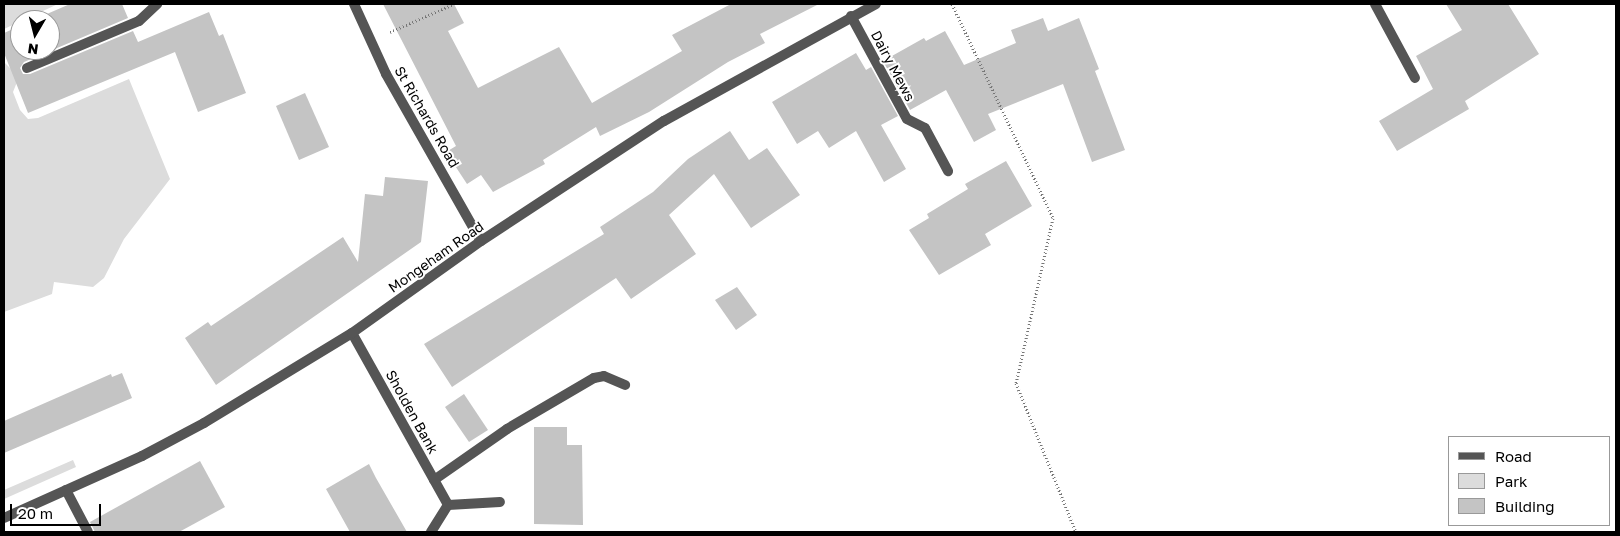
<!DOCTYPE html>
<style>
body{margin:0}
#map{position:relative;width:1620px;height:536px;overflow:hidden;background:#fff;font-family:"Golos Text",sans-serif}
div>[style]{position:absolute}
.green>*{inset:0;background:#dcdcdc}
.building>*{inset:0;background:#c4c4c4}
.path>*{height:3px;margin-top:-1.5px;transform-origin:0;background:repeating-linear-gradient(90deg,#777 0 1px,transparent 0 3.5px)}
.service>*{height:10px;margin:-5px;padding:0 5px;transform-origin:5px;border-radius:5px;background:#555}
.minor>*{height:10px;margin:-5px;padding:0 5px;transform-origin:5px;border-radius:5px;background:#555}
.tertiary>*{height:10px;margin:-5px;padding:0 5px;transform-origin:5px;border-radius:5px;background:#555}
span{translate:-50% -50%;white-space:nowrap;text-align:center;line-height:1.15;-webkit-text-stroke:4px #fff;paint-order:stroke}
.street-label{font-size:14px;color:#000}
.frame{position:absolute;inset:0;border:5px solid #000;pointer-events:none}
.legend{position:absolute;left:1448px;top:436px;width:162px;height:90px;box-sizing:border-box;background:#fff;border:1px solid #999;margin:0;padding:6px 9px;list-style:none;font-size:15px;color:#000}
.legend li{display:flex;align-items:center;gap:10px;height:25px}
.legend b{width:25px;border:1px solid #999}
.north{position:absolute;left:10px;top:10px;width:50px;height:50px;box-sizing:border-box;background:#fff;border:1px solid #999;border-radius:50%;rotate:188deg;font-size:14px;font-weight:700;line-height:20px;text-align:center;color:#000}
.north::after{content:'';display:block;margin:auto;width:18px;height:22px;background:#000;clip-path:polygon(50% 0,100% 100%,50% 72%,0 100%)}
.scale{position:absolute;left:10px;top:504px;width:91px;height:22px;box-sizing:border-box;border:2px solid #000;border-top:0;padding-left:6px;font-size:15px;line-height:18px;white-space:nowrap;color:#000;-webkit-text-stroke:4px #fff;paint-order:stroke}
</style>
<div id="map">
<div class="green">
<i style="clip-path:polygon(4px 4px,58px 4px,4px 29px)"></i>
<i style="clip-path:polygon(4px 62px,19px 77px,13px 92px,20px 110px,28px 119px,38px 118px,129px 79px,170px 179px,124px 239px,104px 278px,93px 287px,54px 282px,52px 294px,4px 312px)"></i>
<i style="clip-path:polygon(73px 460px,76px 467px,4px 499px,4px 490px)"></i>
</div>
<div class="building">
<i style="clip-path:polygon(70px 4px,122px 4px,128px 18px,24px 62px,20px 68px,23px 74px,30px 74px,133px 31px,138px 42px,209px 12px,219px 36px,223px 34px,246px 93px,198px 112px,175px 52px,28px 113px,4px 53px,4px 33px,20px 26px,20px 50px,50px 50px,50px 20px,33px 20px)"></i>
<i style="clip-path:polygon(383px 4px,454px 4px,464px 23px,448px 31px,478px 88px,559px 47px,592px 103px,682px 51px,672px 35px,731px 4px,819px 4px,760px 34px,765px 43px,728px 62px,649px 112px,600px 136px,596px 127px,543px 160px,545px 164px,493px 192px,481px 175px,467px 184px,446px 152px,456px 146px)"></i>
<i style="clip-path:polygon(1446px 4px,1508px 4px,1539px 54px,1465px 101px,1469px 109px,1397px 151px,1379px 121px,1433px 89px,1416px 56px,1462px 30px)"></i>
<i style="clip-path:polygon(1043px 18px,1048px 31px,1079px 18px,1099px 69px,1095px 71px,1125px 150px,1092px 162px,1063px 84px,988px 114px,996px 130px,974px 142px,946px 90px,910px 110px,883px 61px,924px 38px,926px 41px,945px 31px,964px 65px,1016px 43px,1011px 30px)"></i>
<i style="clip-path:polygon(856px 53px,866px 70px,871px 67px,898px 116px,881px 125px,906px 169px,884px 182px,856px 131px,829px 148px,818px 131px,797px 144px,772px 102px)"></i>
<i style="clip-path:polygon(305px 93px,329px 147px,299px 160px,276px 106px)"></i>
<i style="clip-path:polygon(730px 131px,749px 160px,767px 148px,800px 195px,751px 228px,714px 174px,669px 215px,696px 254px,631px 299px,616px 278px,452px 387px,424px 344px,604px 234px,600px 227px,653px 192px,688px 159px)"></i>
<i style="clip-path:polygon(1006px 161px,1032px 206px,985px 234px,991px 245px,939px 275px,909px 230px,929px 218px,927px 214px,968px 189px,965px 184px)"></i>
<i style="clip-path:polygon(385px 177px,428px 181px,421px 242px,216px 385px,185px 338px,208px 322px,211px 326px,343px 237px,358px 262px,365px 194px,383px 196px)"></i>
<i style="clip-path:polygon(737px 287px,757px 315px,736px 330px,715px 300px)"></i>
<i style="clip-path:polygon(122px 373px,132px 398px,4px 453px,4px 421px,111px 374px,112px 377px)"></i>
<i style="clip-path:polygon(464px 394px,488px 430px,469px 442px,445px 407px)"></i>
<i style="clip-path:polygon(534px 427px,567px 427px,567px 445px,582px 445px,583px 525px,534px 524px)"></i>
<i style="clip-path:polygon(200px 461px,225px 507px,179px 532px,95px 532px,90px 522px)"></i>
<i style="clip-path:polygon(369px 464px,376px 478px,407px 532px,350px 532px,326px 489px)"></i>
</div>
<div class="path">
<i style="left:952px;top:4px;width:237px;rotate:64.7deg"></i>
<i style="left:1053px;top:218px;width:169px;rotate:102.6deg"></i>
<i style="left:1016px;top:383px;width:161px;rotate:68.1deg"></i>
<i style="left:390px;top:32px;width:70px;rotate:-23.6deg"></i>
</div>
<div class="service">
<i style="left:1375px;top:4px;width:84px;rotate:61.6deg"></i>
<i style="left:27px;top:68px;width:121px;rotate:-22.8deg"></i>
<i style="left:139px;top:21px;width:25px;rotate:-43deg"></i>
<i style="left:434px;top:480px;width:89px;rotate:-34.9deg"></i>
<i style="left:507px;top:429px;width:101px;rotate:-30.4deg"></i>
<i style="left:594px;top:378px;width:10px;rotate:-11deg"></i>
<i style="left:604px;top:376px;width:23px;rotate:23deg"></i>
<i style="left:66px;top:490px;width:47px;rotate:62.4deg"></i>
</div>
<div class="minor">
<i style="left:851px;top:16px;width:117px;rotate:61.5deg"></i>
<i style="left:907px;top:119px;width:20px;rotate:27deg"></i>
<i style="left:925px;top:128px;width:49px;rotate:61.9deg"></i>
<i style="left:352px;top:333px;width:197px;rotate:60.8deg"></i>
<i style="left:431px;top:532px;width:32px;rotate:-58deg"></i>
<i style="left:448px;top:505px;width:52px;rotate:-3.3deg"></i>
</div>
<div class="tertiary">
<i style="left:354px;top:4px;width:77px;rotate:65.4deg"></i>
<i style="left:386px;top:74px;width:192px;rotate:60.4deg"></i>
<i style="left:4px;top:518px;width:151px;rotate:-24.2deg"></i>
<i style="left:142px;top:456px;width:70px;rotate:-28deg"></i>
<i style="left:204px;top:423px;width:173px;rotate:-31.3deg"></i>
<i style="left:352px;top:333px;width:158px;rotate:-35.5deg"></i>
<i style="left:481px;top:241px;width:219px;rotate:-33.3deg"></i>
<i style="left:664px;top:121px;width:242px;rotate:-28.9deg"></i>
</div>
<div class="street-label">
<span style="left:893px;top:66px;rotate:62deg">Dairy Mews</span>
<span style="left:427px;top:117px;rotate:60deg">St Richards Road</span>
<span style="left:436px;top:257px;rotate:-35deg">Mongeham Road</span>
<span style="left:412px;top:412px;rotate:61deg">Sholden Bank</span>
</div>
<div class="frame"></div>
<ul class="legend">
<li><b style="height:6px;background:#555"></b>Road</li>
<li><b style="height:14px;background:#dcdcdc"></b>Park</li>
<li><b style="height:14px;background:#c4c4c4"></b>Building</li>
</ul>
<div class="north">N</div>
<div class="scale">20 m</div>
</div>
